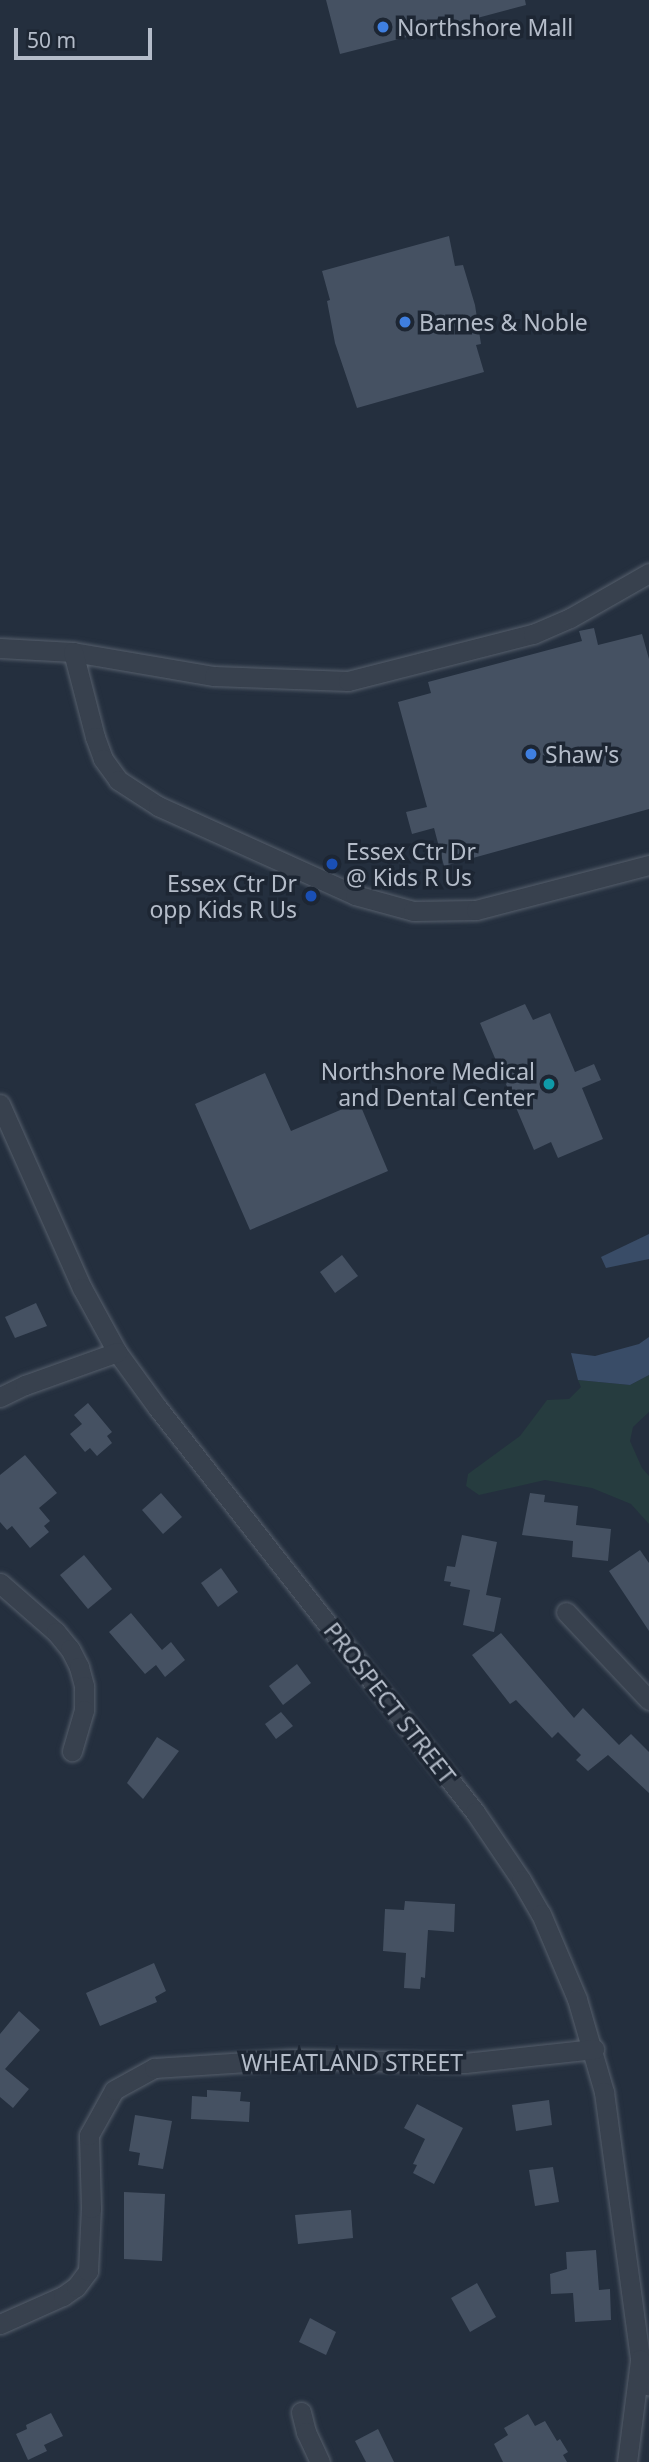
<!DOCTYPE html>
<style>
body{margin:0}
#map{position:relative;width:649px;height:2462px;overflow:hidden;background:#242f3e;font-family:"Noto Sans",sans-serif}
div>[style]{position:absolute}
.green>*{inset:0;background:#263c3f}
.water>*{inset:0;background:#394c67}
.building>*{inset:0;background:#455162}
.roads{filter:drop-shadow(0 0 2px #565f6c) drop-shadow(0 0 2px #565f6c)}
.minor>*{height:19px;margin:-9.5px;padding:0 9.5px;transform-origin:9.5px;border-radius:9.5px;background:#38414e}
.dots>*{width:19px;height:19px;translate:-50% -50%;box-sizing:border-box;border:4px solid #1d2633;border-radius:50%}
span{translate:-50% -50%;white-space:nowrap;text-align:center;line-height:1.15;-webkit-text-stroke:7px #1d2633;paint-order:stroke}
.poi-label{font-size:23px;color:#b4bcc9}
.left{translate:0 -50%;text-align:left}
.right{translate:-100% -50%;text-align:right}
.street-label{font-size:23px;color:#b4bcc9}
.scale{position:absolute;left:14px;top:28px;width:138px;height:32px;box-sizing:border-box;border:4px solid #b4bcc9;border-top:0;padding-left:9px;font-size:21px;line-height:24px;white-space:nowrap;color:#b4bcc9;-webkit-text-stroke:5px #1d2633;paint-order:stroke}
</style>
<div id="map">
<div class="green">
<i style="clip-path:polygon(649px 1375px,649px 1412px,633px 1427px,630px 1441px,642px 1468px,649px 1476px,649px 1524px,631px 1504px,592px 1488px,545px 1480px,479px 1495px,466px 1486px,468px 1474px,520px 1436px,547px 1400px,569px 1399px,581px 1387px,578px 1380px,630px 1385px)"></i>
</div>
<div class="water">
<i style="clip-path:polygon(649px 1234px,649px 1259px,606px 1268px,601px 1257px)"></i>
<i style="clip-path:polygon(649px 1337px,649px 1375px,630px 1385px,578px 1380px,571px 1353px,595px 1356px,639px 1344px)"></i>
</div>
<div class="building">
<i style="clip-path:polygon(326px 0,525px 0,526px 5px,436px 29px,432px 36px,419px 28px,413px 40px,407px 37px,340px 54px)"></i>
<i style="clip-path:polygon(449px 236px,455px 266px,463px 265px,475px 305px,481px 344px,476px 345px,484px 372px,357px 408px,335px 343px,327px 301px,330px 300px,322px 271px)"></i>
<i style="clip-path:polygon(594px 628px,598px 645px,642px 634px,649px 659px,649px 809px,444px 866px,434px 828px,412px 834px,406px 812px,427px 807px,398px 702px,431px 693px,428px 682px,582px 641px,579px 631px)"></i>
<i style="clip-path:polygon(525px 1004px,533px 1020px,550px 1013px,575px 1072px,594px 1064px,601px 1080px,582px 1088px,603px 1139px,558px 1158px,551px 1142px,534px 1150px,480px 1023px)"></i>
<i style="clip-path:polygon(265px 1073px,291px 1131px,359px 1102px,388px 1171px,250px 1230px,195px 1104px)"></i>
<i style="clip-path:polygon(342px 1255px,358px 1276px,335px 1293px,320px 1272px)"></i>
<i style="clip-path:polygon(36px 1303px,47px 1326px,15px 1338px,5px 1317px)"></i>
<i style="clip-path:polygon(88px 1403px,112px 1432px,107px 1436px,112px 1443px,97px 1456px,90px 1448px,85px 1452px,70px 1434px,82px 1424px,74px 1415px)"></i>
<i style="clip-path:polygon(25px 1455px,57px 1493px,39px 1508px,50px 1521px,44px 1526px,49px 1532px,30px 1548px,12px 1526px,7px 1530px,0 1522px,0 1475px)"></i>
<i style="clip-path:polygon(161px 1493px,182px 1517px,163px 1534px,142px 1510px)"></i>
<i style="clip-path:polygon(530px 1493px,545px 1495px,544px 1502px,578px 1506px,576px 1525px,611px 1529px,608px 1561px,572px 1557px,573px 1541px,522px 1535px)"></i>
<i style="clip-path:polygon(462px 1535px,497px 1542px,486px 1595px,501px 1598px,494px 1632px,463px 1625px,470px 1590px,450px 1586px,451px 1582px,444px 1581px,447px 1566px,455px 1567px)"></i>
<i style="clip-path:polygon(640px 1550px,649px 1563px,649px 1631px,609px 1571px)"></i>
<i style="clip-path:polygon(84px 1555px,112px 1589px,88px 1609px,60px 1575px)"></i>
<i style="clip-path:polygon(221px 1568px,238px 1592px,218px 1607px,201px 1583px)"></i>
<i style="clip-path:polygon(131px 1613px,162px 1650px,171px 1642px,185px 1660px,165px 1677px,156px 1665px,145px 1674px,109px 1632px)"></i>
<i style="clip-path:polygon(501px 1633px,574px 1718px,583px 1708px,619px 1745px,631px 1734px,649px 1752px,649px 1793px,608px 1755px,588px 1771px,576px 1760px,581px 1755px,558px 1732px,552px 1738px,516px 1700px,510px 1704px,472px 1655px)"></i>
<i style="clip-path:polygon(297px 1664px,311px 1683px,283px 1705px,269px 1686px)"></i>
<i style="clip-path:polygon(281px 1712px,293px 1726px,276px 1739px,265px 1724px)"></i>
<i style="clip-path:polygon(157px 1737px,179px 1751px,143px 1799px,127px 1783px)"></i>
<i style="clip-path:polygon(405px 1901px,455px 1904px,454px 1932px,428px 1930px,425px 1978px,421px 1977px,420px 1989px,404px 1988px,406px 1953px,383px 1951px,385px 1909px,404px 1910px)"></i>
<i style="clip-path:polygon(154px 1963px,166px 1991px,155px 1997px,157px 2002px,100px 2026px,86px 1993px)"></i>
<i style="clip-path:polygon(19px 2011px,40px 2030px,5px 2069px,29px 2089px,13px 2108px,0 2097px,0 2034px)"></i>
<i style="clip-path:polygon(207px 2090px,241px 2092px,240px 2101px,250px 2102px,249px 2122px,191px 2119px,192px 2096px,207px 2097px)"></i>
<i style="clip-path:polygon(549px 2100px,552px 2125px,516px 2131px,512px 2105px)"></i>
<i style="clip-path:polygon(417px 2104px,463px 2128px,434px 2184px,413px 2173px,417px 2165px,413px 2164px,425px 2139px,404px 2128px)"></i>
<i style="clip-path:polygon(135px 2115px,172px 2121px,163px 2169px,138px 2165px,140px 2153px,129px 2151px)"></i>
<i style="clip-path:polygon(553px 2167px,559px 2202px,535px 2206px,529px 2170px)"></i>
<i style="clip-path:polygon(124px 2192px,165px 2194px,162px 2261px,124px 2259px)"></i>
<i style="clip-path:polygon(351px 2210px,353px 2238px,298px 2244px,295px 2215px)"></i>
<i style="clip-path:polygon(596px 2250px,599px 2290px,610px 2289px,611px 2320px,575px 2322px,573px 2293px,551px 2294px,550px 2274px,567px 2269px,566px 2252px)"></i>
<i style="clip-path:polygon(477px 2283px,496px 2317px,470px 2332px,451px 2298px)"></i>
<i style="clip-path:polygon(310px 2318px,336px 2332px,326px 2355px,299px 2342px)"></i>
<i style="clip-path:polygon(51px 2413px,63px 2436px,44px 2445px,47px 2451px,28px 2460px,16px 2434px,27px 2429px,26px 2425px)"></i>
<i style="clip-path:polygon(528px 2414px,535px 2426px,545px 2421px,557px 2441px,560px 2439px,568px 2452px,563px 2455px,567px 2462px,503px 2462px,494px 2444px,508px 2435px,504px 2428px)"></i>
<i style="clip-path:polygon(378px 2429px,394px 2462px,366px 2462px,355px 2441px)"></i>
</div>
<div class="roads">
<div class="minor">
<i style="left:0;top:648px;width:73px;rotate:3.1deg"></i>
<i style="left:73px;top:652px;width:143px;rotate:9.7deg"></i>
<i style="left:214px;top:676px;width:134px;rotate:2.1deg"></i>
<i style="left:348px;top:681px;width:191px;rotate:-14.3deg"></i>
<i style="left:533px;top:634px;width:40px;rotate:-23.4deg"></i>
<i style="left:570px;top:618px;width:91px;rotate:-29.7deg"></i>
<i style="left:73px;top:652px;width:88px;rotate:75.5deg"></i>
<i style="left:95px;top:737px;width:23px;rotate:70deg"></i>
<i style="left:103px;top:759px;width:26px;rotate:54deg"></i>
<i style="left:118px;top:780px;width:48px;rotate:33deg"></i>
<i style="left:158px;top:806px;width:216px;rotate:24.3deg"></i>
<i style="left:355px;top:895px;width:60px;rotate:15.4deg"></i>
<i style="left:413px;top:911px;width:63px;rotate:-0.9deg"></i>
<i style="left:476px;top:910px;width:179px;rotate:-14.6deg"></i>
<i style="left:0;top:1104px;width:201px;rotate:66deg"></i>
<i style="left:82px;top:1288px;width:73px;rotate:61.3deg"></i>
<i style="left:117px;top:1352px;width:68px;rotate:54deg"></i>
<i style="left:157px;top:1407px;width:515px;rotate:51.86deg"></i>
<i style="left:475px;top:1812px;width:82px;rotate:55.9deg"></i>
<i style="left:521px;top:1880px;width:39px;rotate:60deg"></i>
<i style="left:541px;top:1914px;width:92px;rotate:67deg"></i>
<i style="left:577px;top:1999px;width:97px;rotate:73.8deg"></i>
<i style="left:604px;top:2092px;width:269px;rotate:82.3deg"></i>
<i style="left:640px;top:2359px;width:28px;rotate:71deg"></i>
<i style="left:0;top:1397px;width:28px;rotate:-26deg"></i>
<i style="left:25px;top:1385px;width:98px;rotate:-19.7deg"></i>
<i style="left:0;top:1583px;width:74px;rotate:41.2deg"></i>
<i style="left:56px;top:1632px;width:22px;rotate:51deg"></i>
<i style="left:70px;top:1649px;width:20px;rotate:63deg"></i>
<i style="left:79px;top:1667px;width:20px;rotate:75deg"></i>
<i style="left:84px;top:1686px;width:24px;rotate:90deg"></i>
<i style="left:84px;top:1710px;width:43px;rotate:106.3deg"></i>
<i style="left:566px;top:1612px;width:121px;rotate:46.7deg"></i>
<i style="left:0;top:2324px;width:69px;rotate:-24deg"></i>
<i style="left:63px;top:2296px;width:16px;rotate:-35deg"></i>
<i style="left:76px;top:2287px;width:20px;rotate:-53deg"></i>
<i style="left:88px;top:2271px;width:63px;rotate:-87.3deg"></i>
<i style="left:91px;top:2208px;width:73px;rotate:-91.6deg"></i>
<i style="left:89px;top:2135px;width:51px;rotate:-60.9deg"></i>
<i style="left:114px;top:2090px;width:46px;rotate:-28.8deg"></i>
<i style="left:154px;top:2068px;width:140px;rotate:-3.7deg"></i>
<i style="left:294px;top:2059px;width:171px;rotate:1.3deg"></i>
<i style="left:465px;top:2063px;width:130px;rotate:-6.2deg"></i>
<i style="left:301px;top:2412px;width:21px;rotate:76deg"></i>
<i style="left:306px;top:2432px;width:33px;rotate:65deg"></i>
<i style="left:627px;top:2462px;width:103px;rotate:-82.7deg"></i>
</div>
</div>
<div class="dots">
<i style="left:383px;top:27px;background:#3f7fe0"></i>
<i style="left:405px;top:322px;background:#3f7fe0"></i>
<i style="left:531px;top:754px;background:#3f7fe0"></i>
<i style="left:332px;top:864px;background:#1a4fb4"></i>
<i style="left:311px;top:896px;background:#1a4fb4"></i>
<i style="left:549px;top:1084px;background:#0f9aa8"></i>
</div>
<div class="poi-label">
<span class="left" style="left:397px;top:27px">Northshore Mall</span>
<span class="left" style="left:419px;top:322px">Barnes &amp; Noble</span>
<span class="left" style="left:545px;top:754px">Shaw's</span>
<span class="left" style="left:346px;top:864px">Essex Ctr Dr<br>@ Kids R Us</span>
<span class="right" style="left:297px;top:896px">Essex Ctr Dr<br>opp Kids R Us</span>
<span class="right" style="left:535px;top:1084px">Northshore Medical<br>and Dental Center</span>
</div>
<div class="street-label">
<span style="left:390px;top:1703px;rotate:52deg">PROSPECT STREET</span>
<span style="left:352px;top:2062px">WHEATLAND STREET</span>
</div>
<div class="scale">50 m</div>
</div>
